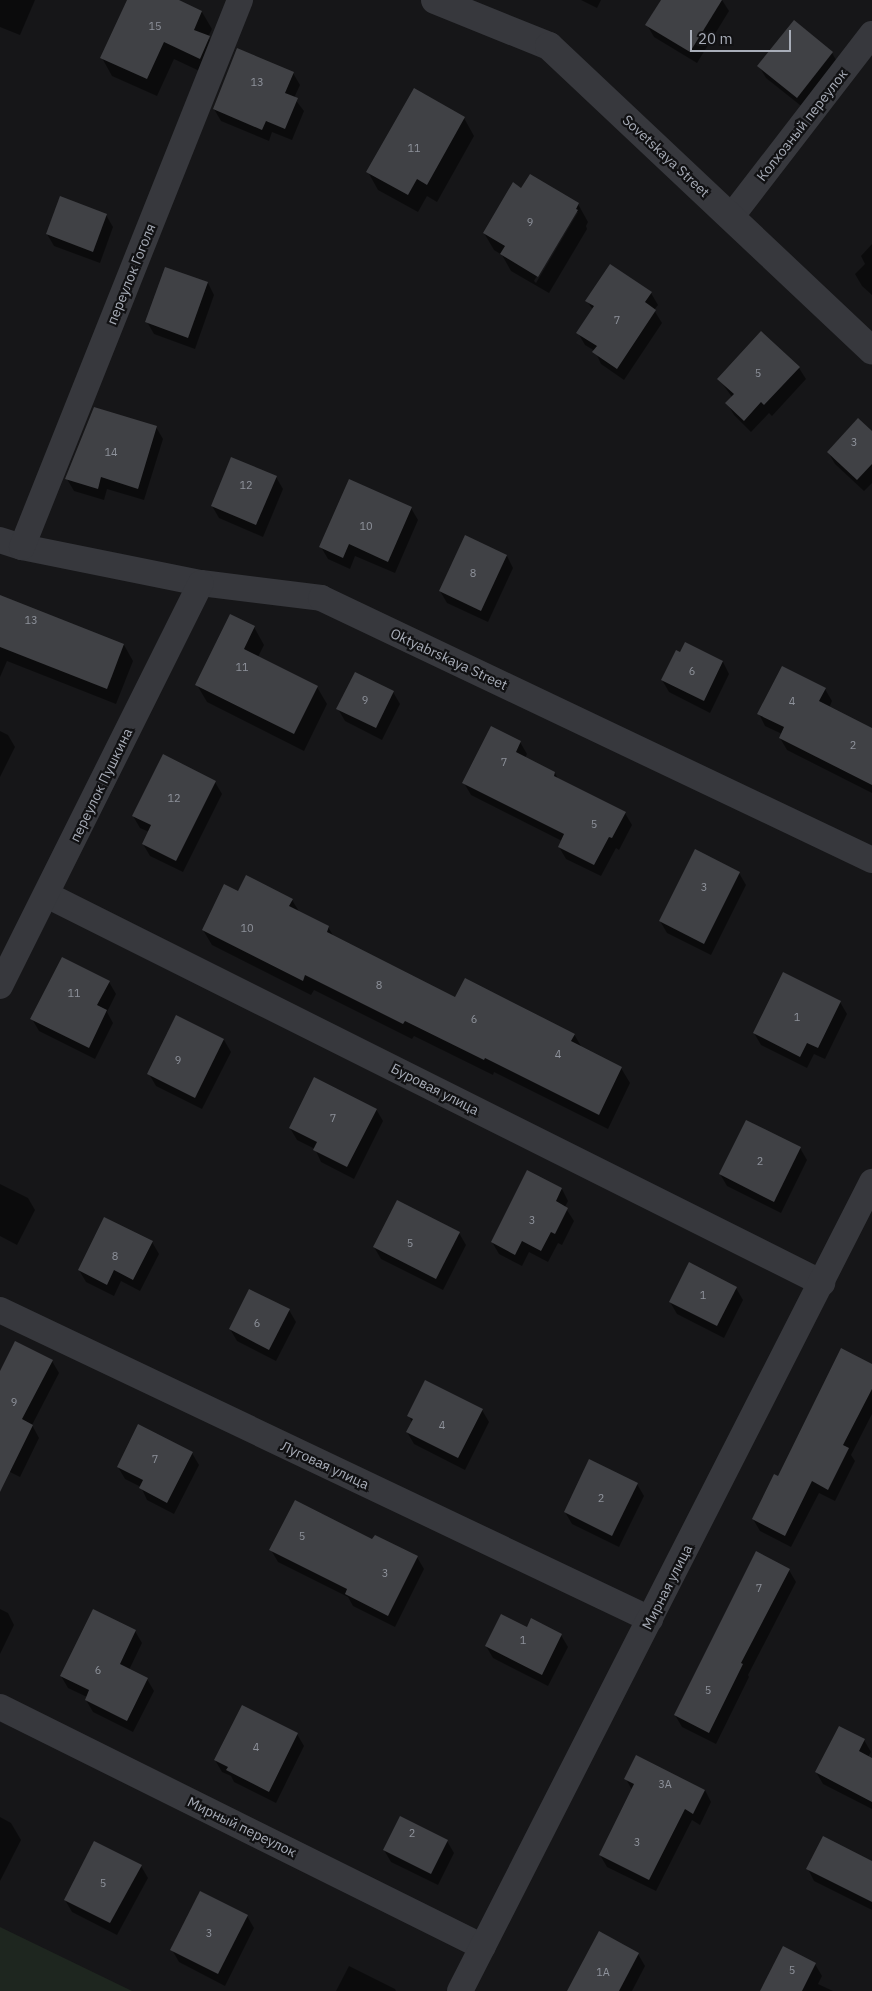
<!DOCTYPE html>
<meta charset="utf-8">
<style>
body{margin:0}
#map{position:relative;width:872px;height:1991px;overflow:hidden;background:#161618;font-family:"IBM Plex Sans",sans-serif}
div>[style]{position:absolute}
.green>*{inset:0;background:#1e261f}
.shadow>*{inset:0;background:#0007}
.building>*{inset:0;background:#404145}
.minor>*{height:26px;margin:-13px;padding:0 13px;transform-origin:13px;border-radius:13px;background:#37383d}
.tertiary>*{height:28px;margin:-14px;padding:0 14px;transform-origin:14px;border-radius:14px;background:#37383d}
span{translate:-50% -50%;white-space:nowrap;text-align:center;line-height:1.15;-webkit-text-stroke:4.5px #111113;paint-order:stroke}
.number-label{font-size:11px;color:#8e929b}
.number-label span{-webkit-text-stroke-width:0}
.street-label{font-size:14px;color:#a8adb8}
.scale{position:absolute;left:690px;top:30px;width:101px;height:22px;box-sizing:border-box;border:2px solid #a8adb8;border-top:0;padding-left:6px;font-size:15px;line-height:18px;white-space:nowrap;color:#a8adb8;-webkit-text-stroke:4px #111113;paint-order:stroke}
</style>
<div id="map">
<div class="green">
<i style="clip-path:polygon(0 1927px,132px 1991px,0 1991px)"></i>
</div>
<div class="shadow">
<i style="clip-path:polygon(0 0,35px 0,20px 35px,0 27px)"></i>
<i style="clip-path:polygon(128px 0,177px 0,202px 12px,212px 29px,208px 37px,219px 54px,210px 76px,174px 59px,157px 96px,112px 76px,102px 58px)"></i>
<i style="clip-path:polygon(581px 0,601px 0,597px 8px)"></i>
<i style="clip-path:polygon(663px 0,722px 0,729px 11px,697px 63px,654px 37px,647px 25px)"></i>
<i style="clip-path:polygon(794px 22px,832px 53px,839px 65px,805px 109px,766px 78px,759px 66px)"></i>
<i style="clip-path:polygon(293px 73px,300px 85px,294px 98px,304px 111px,292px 140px,272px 132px,269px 141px,221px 121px,214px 109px)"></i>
<i style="clip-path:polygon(464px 118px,474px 136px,437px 202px,427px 196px,418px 212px,378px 190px,368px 172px)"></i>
<i style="clip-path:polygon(evenodd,522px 190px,578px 204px,588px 222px,586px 226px,587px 229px,549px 293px,511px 271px,502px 255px,494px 250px,484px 233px,522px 190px,575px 212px,578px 212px,536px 283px,534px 281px,575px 212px)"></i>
<i style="clip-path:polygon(106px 215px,113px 227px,100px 263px,54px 246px,47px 234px)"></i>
<i style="clip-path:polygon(872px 244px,872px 295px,862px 286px,855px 274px,865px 264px,861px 256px)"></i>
<i style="clip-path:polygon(208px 283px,214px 295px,195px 349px,154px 334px,147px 322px)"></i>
<i style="clip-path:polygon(651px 293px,658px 305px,654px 310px,662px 323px,624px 380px,601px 364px,595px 351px,585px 345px,578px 333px,593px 310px,587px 301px)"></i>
<i style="clip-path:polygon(799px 368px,806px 379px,772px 416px,769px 413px,751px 432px,734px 415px,727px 403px,732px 397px,719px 379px)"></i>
<i style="clip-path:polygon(156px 427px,163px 439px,144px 500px,107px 489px,104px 500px,74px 491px,67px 479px)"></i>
<i style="clip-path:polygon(872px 433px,872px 483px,864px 491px,835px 464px,828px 452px)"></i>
<i style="clip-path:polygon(276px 477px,283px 489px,263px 537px,219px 518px,212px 506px)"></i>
<i style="clip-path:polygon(411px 508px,418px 520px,395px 573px,355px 556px,350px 569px,328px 559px,321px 547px)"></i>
<i style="clip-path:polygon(507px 556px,513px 568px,488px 622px,447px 603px,440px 591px)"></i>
<i style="clip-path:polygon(0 597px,124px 645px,133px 661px,116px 704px,7px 661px,0 677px)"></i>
<i style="clip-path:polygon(254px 627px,264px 645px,258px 657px,317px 687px,327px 704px,304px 751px,207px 702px,197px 685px)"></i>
<i style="clip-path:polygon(686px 644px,723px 662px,729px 674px,710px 713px,669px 692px,662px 680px)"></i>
<i style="clip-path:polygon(825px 689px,832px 701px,829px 708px,872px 729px,872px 793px,787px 750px,780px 738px,782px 734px,765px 726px,759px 714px)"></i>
<i style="clip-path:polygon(393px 692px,400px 704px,382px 740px,345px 721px,338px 709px)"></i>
<i style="clip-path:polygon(0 731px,8px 735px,15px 747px,0 777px)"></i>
<i style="clip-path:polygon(520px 742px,527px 754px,525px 758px,555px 773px,558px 779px,625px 813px,632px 825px,619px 850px,616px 848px,601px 876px,566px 859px,559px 847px,562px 841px,471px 795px,464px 783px)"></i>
<i style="clip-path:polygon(215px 782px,222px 794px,183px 872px,150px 856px,143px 844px,149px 832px,140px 828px,133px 816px)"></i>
<i style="clip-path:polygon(739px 873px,746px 885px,711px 955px,667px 933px,660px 921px)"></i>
<i style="clip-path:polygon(239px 893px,292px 900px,300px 913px,328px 927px,334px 937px,456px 999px,574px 1034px,582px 1048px,621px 1068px,630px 1083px,608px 1129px,494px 1072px,493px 1075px,414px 1036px,412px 1039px,314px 990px,311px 995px,212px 945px,203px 930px)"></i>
<i style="clip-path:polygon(109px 982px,116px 994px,107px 1012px,113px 1023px,95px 1059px,39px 1031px,32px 1019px)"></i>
<i style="clip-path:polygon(840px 1002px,847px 1014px,825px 1059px,814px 1054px,807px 1068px,761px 1045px,754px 1033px)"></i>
<i style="clip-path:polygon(177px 1017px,224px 1040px,231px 1052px,202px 1109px,156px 1086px,149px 1074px)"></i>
<i style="clip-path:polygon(376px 1109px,383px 1121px,354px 1179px,321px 1162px,315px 1149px,297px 1140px,290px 1128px)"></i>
<i style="clip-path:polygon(800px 1148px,807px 1160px,781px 1213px,727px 1186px,720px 1174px)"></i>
<i style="clip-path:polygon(0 1184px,28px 1198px,35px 1210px,17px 1245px,0 1236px)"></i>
<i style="clip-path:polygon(562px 1189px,568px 1201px,565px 1207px,574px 1221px,562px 1245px,558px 1243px,548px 1262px,529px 1252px,522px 1266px,499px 1254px,492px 1242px)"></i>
<i style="clip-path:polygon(459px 1233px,466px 1245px,443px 1290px,381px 1259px,374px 1247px)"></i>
<i style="clip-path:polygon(152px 1242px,159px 1254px,140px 1291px,121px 1281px,114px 1296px,86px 1282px,79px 1270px)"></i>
<i style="clip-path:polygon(736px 1288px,743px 1300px,724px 1338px,677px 1314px,670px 1302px)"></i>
<i style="clip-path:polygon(289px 1310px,296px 1322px,276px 1361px,237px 1341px,230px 1329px)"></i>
<i style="clip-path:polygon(52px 1361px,59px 1373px,32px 1425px,39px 1438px,20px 1477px,0 1467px,0 1373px)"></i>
<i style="clip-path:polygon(872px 1365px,872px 1414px,851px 1455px,855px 1461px,835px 1501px,819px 1493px,791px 1547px,760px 1531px,753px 1519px,778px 1478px)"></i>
<i style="clip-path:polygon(482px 1410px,489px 1422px,465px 1470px,414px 1444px,407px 1432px,412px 1422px,409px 1416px)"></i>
<i style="clip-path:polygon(192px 1453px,199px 1465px,174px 1514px,147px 1500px,141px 1487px,125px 1479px,118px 1467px)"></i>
<i style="clip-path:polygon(637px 1484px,644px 1496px,619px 1547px,572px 1524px,565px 1512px)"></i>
<i style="clip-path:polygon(373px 1541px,417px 1557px,424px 1569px,395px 1627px,353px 1606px,348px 1597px,278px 1562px,271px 1550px)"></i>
<i style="clip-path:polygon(789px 1570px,796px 1582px,748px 1675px,749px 1677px,716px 1744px,682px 1727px,675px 1715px)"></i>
<i style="clip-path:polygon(0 1609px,8px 1613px,14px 1625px,0 1654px)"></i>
<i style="clip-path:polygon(527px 1629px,561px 1635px,568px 1647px,548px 1686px,493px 1658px,486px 1646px)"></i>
<i style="clip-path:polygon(135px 1631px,142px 1643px,129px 1670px,147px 1679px,154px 1691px,133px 1732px,93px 1712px,86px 1700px,87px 1697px,68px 1688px,61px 1676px)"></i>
<i style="clip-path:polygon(297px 1734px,304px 1746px,276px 1803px,234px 1782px,231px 1776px,222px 1772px,215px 1760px)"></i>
<i style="clip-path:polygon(864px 1740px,871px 1752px,868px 1757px,872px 1759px,872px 1809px,823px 1784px,816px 1772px)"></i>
<i style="clip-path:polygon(626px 1779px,705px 1790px,711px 1802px,700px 1825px,692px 1820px,656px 1891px,607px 1867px,600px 1855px,632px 1790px)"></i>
<i style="clip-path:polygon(0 1817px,11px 1823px,21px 1840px,0 1881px)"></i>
<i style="clip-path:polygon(447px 1841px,454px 1853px,438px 1885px,391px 1862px,384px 1850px)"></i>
<i style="clip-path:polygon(872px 1862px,872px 1910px,814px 1881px,808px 1869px)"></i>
<i style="clip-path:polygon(141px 1866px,148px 1878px,117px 1935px,72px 1912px,65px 1900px)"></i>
<i style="clip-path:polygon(201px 1893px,247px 1916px,254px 1928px,225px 1986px,179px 1962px,172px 1950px)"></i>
<i style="clip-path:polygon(638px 1954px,645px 1966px,632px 1991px,569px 1991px)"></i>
<i style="clip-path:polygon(815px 1964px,822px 1976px,818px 1984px,833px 1991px,762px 1991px)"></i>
<i style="clip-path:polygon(349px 1966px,395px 1989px,396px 1991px,336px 1991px)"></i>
</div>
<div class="building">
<i style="clip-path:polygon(127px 0,179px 0,202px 11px,194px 30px,210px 36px,200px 59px,164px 42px,147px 79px,100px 58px)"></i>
<i style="clip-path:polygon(661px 0,722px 0,690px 52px,645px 25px)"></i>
<i style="clip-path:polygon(794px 20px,833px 52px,797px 98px,757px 66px)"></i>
<i style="clip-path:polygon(237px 48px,294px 72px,285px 93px,298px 98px,285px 129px,266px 121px,262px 130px,213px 109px)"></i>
<i style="clip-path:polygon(414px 88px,465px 117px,427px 185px,417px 179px,408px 195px,366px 172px)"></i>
<i style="clip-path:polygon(530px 174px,579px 203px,576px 209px,578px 210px,538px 277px,500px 254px,505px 246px,483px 233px,513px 182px,521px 188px)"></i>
<i style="clip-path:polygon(60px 196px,107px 214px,93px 252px,46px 234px)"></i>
<i style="clip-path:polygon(610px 264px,652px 292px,645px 302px,656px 310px,617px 369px,592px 352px,597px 346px,576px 333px,594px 306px,585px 301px)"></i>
<i style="clip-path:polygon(165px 267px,208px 282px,188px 338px,145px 322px)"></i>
<i style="clip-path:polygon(761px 331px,800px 367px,764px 405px,761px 402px,744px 421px,725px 403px,734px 394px,717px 379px)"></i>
<i style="clip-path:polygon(94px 407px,157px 426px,138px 489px,101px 477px,98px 489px,65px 479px)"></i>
<i style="clip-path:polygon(858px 418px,872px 431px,872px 464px,857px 480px,827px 452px)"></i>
<i style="clip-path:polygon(231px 457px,277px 476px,256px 525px,211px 506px)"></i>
<i style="clip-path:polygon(349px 479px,412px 507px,388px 562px,349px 544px,343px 558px,319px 547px)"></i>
<i style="clip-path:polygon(465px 535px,507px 555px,481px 611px,439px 591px)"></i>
<i style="clip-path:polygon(0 595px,124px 644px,107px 689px,0 647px)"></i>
<i style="clip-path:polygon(230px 614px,255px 626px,244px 649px,318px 686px,294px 734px,195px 685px)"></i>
<i style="clip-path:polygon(685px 642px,723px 661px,704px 701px,661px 680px,676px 650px,680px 652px)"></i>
<i style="clip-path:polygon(782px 666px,826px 688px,819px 701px,872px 728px,872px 785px,779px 738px,784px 727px,757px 714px)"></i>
<i style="clip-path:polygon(355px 672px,394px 691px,376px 728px,336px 709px)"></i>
<i style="clip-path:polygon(491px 726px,521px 741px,516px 752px,555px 772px,554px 776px,626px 812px,612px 838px,609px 837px,594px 865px,558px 847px,564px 834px,462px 783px)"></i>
<i style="clip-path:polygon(163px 754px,216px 781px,176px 861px,142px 844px,151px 825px,132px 816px)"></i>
<i style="clip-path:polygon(695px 849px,740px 872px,704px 944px,659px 921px)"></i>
<i style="clip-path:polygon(246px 875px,293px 899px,289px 906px,329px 926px,327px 932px,455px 997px,465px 978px,575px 1034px,571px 1041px,622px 1067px,599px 1115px,485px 1058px,484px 1060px,405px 1021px,403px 1024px,305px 975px,303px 981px,202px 930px,224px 884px,238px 891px)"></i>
<i style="clip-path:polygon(62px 957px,110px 981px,97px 1005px,107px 1010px,89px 1048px,30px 1019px)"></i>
<i style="clip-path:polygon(783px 972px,841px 1001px,818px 1048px,807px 1043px,800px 1057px,753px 1033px)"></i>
<i style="clip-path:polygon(176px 1015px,224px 1039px,195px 1098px,147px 1074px)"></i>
<i style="clip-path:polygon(314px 1077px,377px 1109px,347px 1167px,313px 1150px,317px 1142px,289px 1128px)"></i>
<i style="clip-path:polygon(746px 1120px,801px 1147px,774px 1202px,719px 1174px)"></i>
<i style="clip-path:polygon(527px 1170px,562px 1188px,556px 1201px,568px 1208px,555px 1234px,551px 1232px,541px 1251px,522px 1241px,515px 1255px,491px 1242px)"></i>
<i style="clip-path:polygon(397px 1200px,460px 1232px,436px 1279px,373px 1247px)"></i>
<i style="clip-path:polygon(104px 1217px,153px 1241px,133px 1280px,114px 1270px,107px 1285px,78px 1270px)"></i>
<i style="clip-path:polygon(689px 1262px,737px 1287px,717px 1326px,669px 1302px)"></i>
<i style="clip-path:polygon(249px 1289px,290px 1309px,269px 1350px,229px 1329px)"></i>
<i style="clip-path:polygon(15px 1341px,53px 1360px,22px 1419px,33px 1425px,0 1492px,0 1371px)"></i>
<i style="clip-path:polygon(841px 1348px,872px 1364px,872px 1389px,843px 1445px,849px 1448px,828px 1490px,812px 1481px,785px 1536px,752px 1519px,774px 1474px,778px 1476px)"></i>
<i style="clip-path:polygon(425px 1380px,483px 1409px,458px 1458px,406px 1432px,413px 1419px,407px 1416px)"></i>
<i style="clip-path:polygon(138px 1424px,193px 1452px,167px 1503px,139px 1488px,143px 1480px,117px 1467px)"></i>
<i style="clip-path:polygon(589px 1459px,638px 1483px,612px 1536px,564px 1512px)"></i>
<i style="clip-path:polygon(295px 1500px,372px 1539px,375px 1535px,418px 1556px,388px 1616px,345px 1594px,347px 1589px,269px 1550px)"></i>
<i style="clip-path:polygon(756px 1551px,790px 1569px,741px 1663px,743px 1664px,709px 1733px,674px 1715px)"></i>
<i style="clip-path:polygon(93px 1609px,136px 1630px,120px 1664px,148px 1678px,127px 1721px,85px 1700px,89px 1690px,60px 1676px)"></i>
<i style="clip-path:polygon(501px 1614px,527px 1627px,531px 1618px,562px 1634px,542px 1675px,485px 1646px)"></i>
<i style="clip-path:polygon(242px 1705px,298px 1733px,269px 1792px,226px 1770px,228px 1767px,214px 1760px)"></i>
<i style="clip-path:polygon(839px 1726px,865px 1739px,859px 1751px,872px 1758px,872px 1802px,815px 1772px)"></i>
<i style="clip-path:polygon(636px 1755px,705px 1790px,693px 1814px,685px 1809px,649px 1880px,599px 1855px,634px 1784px,624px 1779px)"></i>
<i style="clip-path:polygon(400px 1816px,448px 1840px,431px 1874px,383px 1850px)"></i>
<i style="clip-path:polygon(823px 1836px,872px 1861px,872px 1902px,806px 1869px)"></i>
<i style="clip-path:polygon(94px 1841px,142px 1865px,110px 1923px,64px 1900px)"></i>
<i style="clip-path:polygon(200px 1891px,248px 1915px,218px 1974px,170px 1950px)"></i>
<i style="clip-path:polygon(599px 1931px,639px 1953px,619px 1991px,567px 1991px)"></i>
<i style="clip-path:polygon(783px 1946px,816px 1963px,802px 1991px,760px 1991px)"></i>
</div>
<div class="minor">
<i style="left:731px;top:217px;width:231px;rotate:-52.4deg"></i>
<i style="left:0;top:540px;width:23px;rotate:18deg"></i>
<i style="left:22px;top:547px;width:183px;rotate:11.4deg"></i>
<i style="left:201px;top:583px;width:121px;rotate:7.1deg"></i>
<i style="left:321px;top:598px;width:610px;rotate:25.43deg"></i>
<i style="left:22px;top:547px;width:589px;rotate:-68.27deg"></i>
<i style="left:47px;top:895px;width:867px;rotate:26.59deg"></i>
<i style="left:0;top:986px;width:450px;rotate:-63.5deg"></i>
<i style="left:0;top:1310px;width:720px;rotate:25.43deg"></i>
<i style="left:0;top:1707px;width:539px;rotate:26.42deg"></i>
<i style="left:460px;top:1991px;width:908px;rotate:-63.01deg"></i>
</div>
<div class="tertiary">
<i style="left:435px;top:0;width:123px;rotate:22deg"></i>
<i style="left:549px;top:46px;width:444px;rotate:43.3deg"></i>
</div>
<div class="number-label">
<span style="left:155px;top:26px">15</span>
<span style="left:257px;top:82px">13</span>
<span style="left:414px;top:148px">11</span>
<span style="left:530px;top:222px">9</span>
<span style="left:617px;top:320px">7</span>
<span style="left:758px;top:373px">5</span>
<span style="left:854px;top:442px">3</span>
<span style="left:111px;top:452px">14</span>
<span style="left:246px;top:485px">12</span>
<span style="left:366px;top:526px">10</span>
<span style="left:473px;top:573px">8</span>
<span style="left:31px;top:620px">13</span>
<span style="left:242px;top:667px">11</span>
<span style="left:692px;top:671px">6</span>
<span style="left:365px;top:700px">9</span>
<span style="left:792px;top:701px">4</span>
<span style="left:853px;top:745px">2</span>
<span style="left:504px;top:762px">7</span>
<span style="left:174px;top:798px">12</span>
<span style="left:594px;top:824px">5</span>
<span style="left:704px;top:887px">3</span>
<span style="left:247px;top:928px">10</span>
<span style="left:379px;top:985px">8</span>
<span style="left:74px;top:993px">11</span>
<span style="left:797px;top:1017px">1</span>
<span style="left:474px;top:1019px">6</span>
<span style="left:558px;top:1054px">4</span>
<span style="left:178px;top:1060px">9</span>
<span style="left:333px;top:1118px">7</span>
<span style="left:760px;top:1161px">2</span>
<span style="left:532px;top:1220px">3</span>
<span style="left:410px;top:1243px">5</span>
<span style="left:115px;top:1256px">8</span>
<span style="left:703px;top:1295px">1</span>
<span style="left:257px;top:1323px">6</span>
<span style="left:14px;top:1402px">9</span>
<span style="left:442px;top:1425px">4</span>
<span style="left:155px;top:1459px">7</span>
<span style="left:601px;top:1498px">2</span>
<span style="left:302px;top:1536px">5</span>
<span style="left:385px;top:1573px">3</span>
<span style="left:759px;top:1588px">7</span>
<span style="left:523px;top:1640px">1</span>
<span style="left:98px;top:1670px">6</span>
<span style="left:708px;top:1690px">5</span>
<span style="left:256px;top:1747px">4</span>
<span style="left:665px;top:1784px">3А</span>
<span style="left:412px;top:1833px">2</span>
<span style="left:637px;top:1842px">3</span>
<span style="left:103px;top:1883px">5</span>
<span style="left:209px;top:1933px">3</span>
<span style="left:792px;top:1970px">5</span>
<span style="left:603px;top:1972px">1А</span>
</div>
<div class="street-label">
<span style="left:802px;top:125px;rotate:-52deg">Колхозный переулок</span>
<span style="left:666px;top:156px;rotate:43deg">Sovetskaya Street</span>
<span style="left:131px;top:274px;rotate:-68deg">переулок Гоголя</span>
<span style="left:449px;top:659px;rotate:25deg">Oktyabrskaya Street</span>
<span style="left:101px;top:785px;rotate:-64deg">переулок Пушкина</span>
<span style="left:435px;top:1089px;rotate:27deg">Буровая улица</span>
<span style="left:325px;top:1465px;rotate:25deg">Луговая улица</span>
<span style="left:667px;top:1587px;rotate:-63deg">Мирная улица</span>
<span style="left:242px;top:1827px;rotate:26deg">Мирный переулок</span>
</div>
<div class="scale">20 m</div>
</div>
